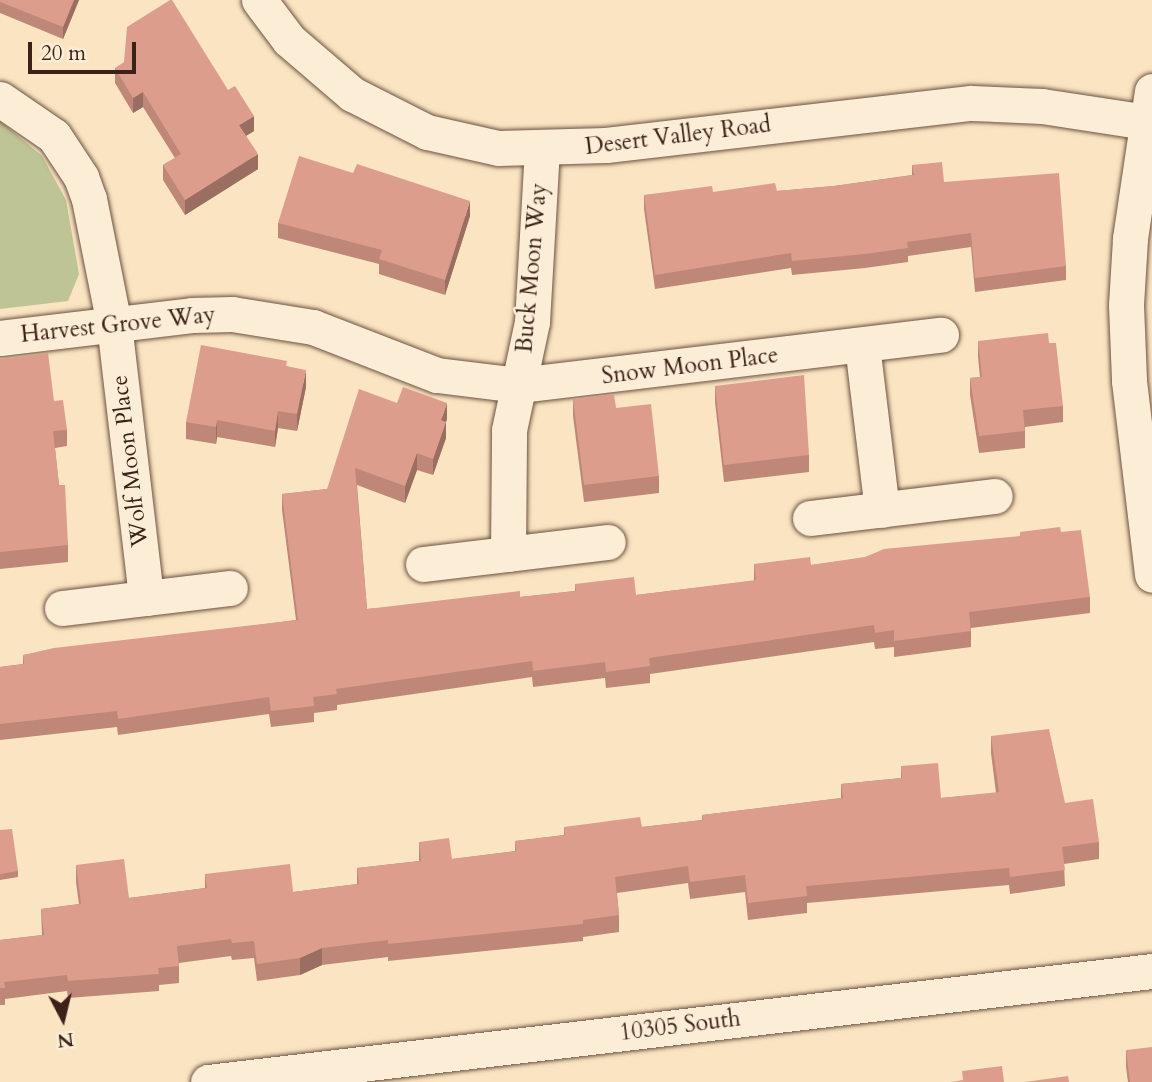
<!DOCTYPE html>
<style>
body{margin:0}
#map{position:relative;width:1152px;height:1082px;overflow:hidden;background:#fae4c1;font-family:Cardo,serif}
div>[style]{position:absolute}
.green>*{inset:0;background:#bec493}
.roads{filter:drop-shadow(0 0 2px #6c5241) drop-shadow(0 0 2px #6c5241)}
.street>*{height:35px;margin:-17.5px;padding:0 17.5px;transform-origin:17.5px;border-radius:17.5px;background:#fcedd7}
.wall>*{inset:0;background:#be8778}
.shaded-wall>*{inset:0;background:#9b6e62}
.building>*{inset:0;background:#dd9d8c}
span{translate:-50% -50%;white-space:nowrap;text-align:center;line-height:1.15;-webkit-text-stroke:5px #fcedd7;paint-order:stroke}
.street-label{font-size:23px;color:#3c2116}
.north{position:absolute;left:28px;top:984px;width:70px;height:70px;-webkit-text-stroke:5px #fcedd7;paint-order:stroke;rotate:173deg;font-size:19px;font-weight:700;line-height:28px;text-align:center;color:#3c2116}
.north::after{content:'';display:block;margin:auto;width:24px;height:32px;background:#3c2116;clip-path:polygon(50% 0,100% 100%,50% 72%,0 100%)}
.scale{position:absolute;left:28px;top:42px;width:108px;height:32px;box-sizing:border-box;border:4px solid #3c2116;border-top:0;padding-left:9px;font-size:21px;line-height:24px;white-space:nowrap;color:#3c2116;-webkit-text-stroke:5px #fcedd7;paint-order:stroke}
</style>
<div id="map">
<div class="green">
<i style="clip-path:polygon(0 121px,42px 156px,66px 200px,79px 274px,68px 301px,0 309px)"></i>
</div>
<div class="roads">
<div class="street">
<i style="left:259px;top:0;width:50px;rotate:53.1deg"></i>
<i style="left:289px;top:40px;width:83px;rotate:40.6deg"></i>
<i style="left:352px;top:94px;width:84px;rotate:26.9deg"></i>
<i style="left:427px;top:132px;width:73px;rotate:12.7deg"></i>
<i style="left:498px;top:148px;width:108px;rotate:-1.6deg"></i>
<i style="left:606px;top:145px;width:367px;rotate:-6.6deg"></i>
<i style="left:971px;top:103px;width:71px;rotate:2.4deg"></i>
<i style="left:1042px;top:106px;width:105px;rotate:8.7deg"></i>
<i style="left:1152px;top:91px;width:150px;rotate:98.5deg"></i>
<i style="left:1130px;top:239px;width:66px;rotate:93.5deg"></i>
<i style="left:1126px;top:305px;width:76px;rotate:87.7deg"></i>
<i style="left:1129px;top:381px;width:195px;rotate:83.2deg"></i>
<i style="left:0;top:99px;width:65px;rotate:34.4deg"></i>
<i style="left:54px;top:136px;width:49px;rotate:56.6deg"></i>
<i style="left:81px;top:177px;width:23px;rotate:70deg"></i>
<i style="left:89px;top:199px;width:127px;rotate:78.7deg"></i>
<i style="left:114px;top:324px;width:276px;rotate:83.3deg"></i>
<i style="left:0;top:338px;width:193px;rotate:-6.8deg"></i>
<i style="left:192px;top:315px;width:40px;rotate:-1.4deg"></i>
<i style="left:232px;top:314px;width:82px;rotate:9.1deg"></i>
<i style="left:313px;top:327px;width:133px;rotate:21.2deg"></i>
<i style="left:437px;top:375px;width:83px;rotate:7deg"></i>
<i style="left:519px;top:385px;width:425px;rotate:-6.8deg"></i>
<i style="left:862px;top:345px;width:166px;rotate:83.1deg"></i>
<i style="left:810px;top:518px;width:186px;rotate:-6.8deg"></i>
<i style="left:508px;top:554px;width:124px;rotate:-89.5deg"></i>
<i style="left:509px;top:430px;width:110px;rotate:-78deg"></i>
<i style="left:532px;top:322px;width:172px;rotate:-86.7deg"></i>
<i style="left:423px;top:564px;width:186px;rotate:-6.8deg"></i>
<i style="left:62px;top:608px;width:169px;rotate:-6.8deg"></i>
<i style="left:208px;top:1082px;width:951px;rotate:-6.71deg"></i>
</div>
</div>
<div class="wall">
<i style="clip-path:polygon(0 0,79px 0,63px 39px,0 13px)"></i>
<i style="clip-path:polygon(115px 68px,254px 131px,246px 136px,258px 169px,185px 215px,163px 180px,163px 165px,175px 158px,143px 107px,133px 113px,115px 83px)"></i>
<i style="clip-path:polygon(912px 165px,944px 182px,1066px 266px,1066px 280px,975px 292px,971px 247px,908px 256px,908px 262px,865px 268px,792px 275px,791px 268px,655px 289px,644px 209px,644px 195px,713px 192px,777px 191px,834px 186px,912px 175px)"></i>
<i style="clip-path:polygon(470px 216px,445px 295px,379px 274px,379px 264px,278px 238px,278px 223px)"></i>
<i style="clip-path:polygon(978px 341px,1063px 406px,1063px 422px,1025px 427px,1025px 448px,979px 453px,970px 395px,970px 378px,980px 377px,978px 357px)"></i>
<i style="clip-path:polygon(0 359px,54px 401px,67px 430px,67px 446px,55px 448px,59px 485px,68px 545px,68px 562px,0 569px)"></i>
<i style="clip-path:polygon(287px 366px,306px 387px,297px 431px,278px 428px,275px 447px,217px 437px,216px 444px,186px 439px,186px 422px)"></i>
<i style="clip-path:polygon(715px 386px,809px 455px,809px 472px,724px 482px,715px 402px)"></i>
<i style="clip-path:polygon(573px 399px,616px 408px,659px 476px,659px 493px,584px 502px,573px 416px)"></i>
<i style="clip-path:polygon(397px 403px,447px 419px,446px 422px,446px 438px,433px 475px,417px 470px,405px 503px,357px 485px,367px 609px,520px 597px,575px 591px,575px 584px,636px 595px,754px 581px,754px 564px,811px 565px,1061px 532px,1090px 597px,1090px 613px,971px 628px,971px 647px,894px 657px,894px 647px,875px 649px,874px 642px,650px 674px,650px 683px,606px 688px,605px 678px,533px 687px,532px 677px,337px 705px,337px 710px,314px 713px,314px 722px,271px 727px,269px 714px,118px 735px,117px 727px,0 740px,0 667px,23px 664px,23px 655px,296px 620px,282px 510px,282px 494px,327px 489px)"></i>
<i style="clip-path:polygon(991px 736px,1065px 803px,1099px 842px,1099px 859px,1064px 864px,1065px 886px,1010px 894px,1009px 885px,807px 903px,807px 913px,748px 920px,745px 892px,690px 899px,688px 883px,617px 893px,619px 915px,619px 932px,583px 937px,583px 941px,388px 961px,388px 957px,322px 965px,300px 975px,257px 981px,254px 958px,232px 960px,231px 956px,179px 963px,179px 983px,159px 985px,159px 991px,68px 998px,67px 991px,5px 999px,5px 1005px,0 1005px,0 940px,42px 935px,41px 909px,79px 904px,76px 882px,76px 865px,129px 898px,205px 888px,205px 874px,293px 892px,357px 884px,357px 868px,419px 861px,419px 842px,452px 859px,515px 851px,515px 841px,564px 835px,564px 827px,642px 827px,702px 820px,702px 815px,841px 798px,841px 784px,901px 778px,901px 766px,941px 798px,996px 793px,991px 753px)"></i>
<i style="clip-path:polygon(0 830px,18px 871px,18px 877px,0 880px)"></i>
<i style="clip-path:polygon(1126px 1050px,1152px 1082px,1128px 1082px,1126px 1067px)"></i>
</div>
<div class="shaded-wall">
<i style="clip-path:polygon(74px 0,79px 0,63px 39px,63px 27px)"></i>
<i style="clip-path:polygon(143px 92px,143px 107px,133px 113px,133px 98px)"></i>
<i style="clip-path:polygon(254px 116px,254px 131px,239px 140px,239px 125px)"></i>
<i style="clip-path:polygon(258px 154px,258px 169px,185px 215px,185px 200px)"></i>
<i style="clip-path:polygon(470px 201px,470px 216px,445px 295px,445px 280px)"></i>
<i style="clip-path:polygon(306px 370px,306px 387px,297px 431px,297px 414px)"></i>
<i style="clip-path:polygon(447px 403px,447px 419px,441px 437px,441px 420px)"></i>
<i style="clip-path:polygon(278px 411px,278px 428px,275px 447px,275px 431px)"></i>
<i style="clip-path:polygon(217px 420px,217px 437px,216px 444px,216px 427px)"></i>
<i style="clip-path:polygon(446px 422px,446px 438px,433px 475px,433px 459px)"></i>
<i style="clip-path:polygon(417px 453px,417px 470px,405px 503px,405px 486px)"></i>
<i style="clip-path:polygon(322px 948px,322px 965px,300px 975px,300px 958px)"></i>
</div>
<div class="building">
<i style="clip-path:polygon(0 0,74px 0,63px 27px,0 2px)"></i>
<i style="clip-path:polygon(170px 0,172px 0,228px 90px,235px 86px,254px 116px,239px 125px,258px 154px,185px 200px,163px 165px,181px 154px,143px 92px,133px 98px,115px 68px,124px 62px,127px 27px)"></i>
<i style="clip-path:polygon(299px 156px,353px 173px,357px 164px,470px 201px,445px 280px,379px 259px,382px 250px,278px 223px)"></i>
<i style="clip-path:polygon(942px 162px,944px 182px,1059px 173px,1066px 266px,975px 278px,971px 233px,907px 242px,908px 248px,865px 254px,792px 261px,791px 253px,655px 275px,644px 195px,712px 186px,713px 192px,775px 183px,777px 191px,834px 186px,914px 175px,912px 165px)"></i>
<i style="clip-path:polygon(1048px 333px,1049px 343px,1056px 343px,1063px 406px,1023px 410px,1025px 431px,979px 436px,970px 378px,982px 377px,978px 341px)"></i>
<i style="clip-path:polygon(201px 345px,287px 361px,286px 366px,306px 370px,297px 414px,278px 411px,275px 431px,217px 420px,216px 427px,186px 422px)"></i>
<i style="clip-path:polygon(48px 353px,54px 401px,63px 400px,67px 430px,53px 431px,59px 485px,65px 485px,68px 545px,0 552px,0 359px)"></i>
<i style="clip-path:polygon(804px 375px,809px 455px,724px 465px,715px 386px)"></i>
<i style="clip-path:polygon(403px 387px,447px 403px,441px 420px,446px 422px,433px 459px,417px 453px,405px 486px,355px 468px,367px 609px,520px 591px,520px 597px,576px 591px,575px 584px,634px 577px,636px 595px,756px 580px,754px 564px,810px 557px,811px 565px,865px 557px,884px 549px,1020px 536px,1020px 532px,1060px 527px,1061px 532px,1081px 530px,1090px 597px,969px 612px,971px 631px,894px 641px,894px 630px,875px 633px,874px 625px,649px 658px,650px 666px,606px 672px,605px 662px,533px 671px,532px 661px,336px 689px,337px 694px,313px 697px,314px 706px,271px 711px,269px 697px,118px 719px,117px 711px,0 724px,0 667px,24px 664px,23px 655px,54px 648px,298px 620px,282px 494px,327px 489px,359px 389px,397px 403px)"></i>
<i style="clip-path:polygon(614px 394px,616px 408px,651px 404px,659px 476px,584px 485px,573px 399px)"></i>
<i style="clip-path:polygon(1049px 729px,1065px 803px,1093px 799px,1099px 842px,1062px 847px,1065px 870px,1010px 877px,1009px 868px,806px 886px,807px 896px,748px 903px,745px 875px,690px 882px,688px 866px,615px 877px,619px 915px,583px 920px,583px 924px,388px 944px,388px 940px,322px 948px,300px 958px,257px 964px,254px 941px,232px 943px,231px 939px,177px 946px,179px 966px,158px 968px,159px 974px,68px 981px,67px 975px,4px 982px,5px 988px,0 988px,0 940px,44px 935px,41px 909px,81px 904px,76px 865px,124px 859px,129px 898px,207px 888px,205px 874px,290px 864px,293px 892px,359px 884px,357px 868px,421px 861px,419px 842px,449px 838px,452px 859px,516px 851px,515px 841px,565px 835px,564px 827px,640px 817px,642px 827px,703px 820px,702px 815px,843px 798px,841px 784px,902px 778px,901px 766px,938px 763px,941px 798px,999px 792px,991px 736px)"></i>
<i style="clip-path:polygon(12px 829px,18px 871px,0 874px,0 830px)"></i>
<i style="clip-path:polygon(1152px 1047px,1152px 1082px,1130px 1082px,1126px 1050px)"></i>
<i style="clip-path:polygon(1002px 1066px,1004px 1082px,951px 1082px,963px 1080px,962px 1071px)"></i>
<i style="clip-path:polygon(1068px 1076px,1069px 1082px,1025px 1082px)"></i>
</div>
<div class="street-label">
<span style="left:678px;top:136px;rotate:-7deg">Desert Valley Road</span>
<span style="left:532px;top:268px;rotate:-85deg">Buck Moon Way</span>
<span style="left:118px;top:325px;rotate:-6deg">Harvest Grove Way</span>
<span style="left:690px;top:366px;rotate:-7deg">Snow Moon Place</span>
<span style="left:130px;top:461px;rotate:-97deg">Wolf Moon Place</span>
<span style="left:680px;top:1026px;rotate:-7deg">10305 South</span>
</div>
<div class="north">N</div>
<div class="scale">20 m</div>
</div>
